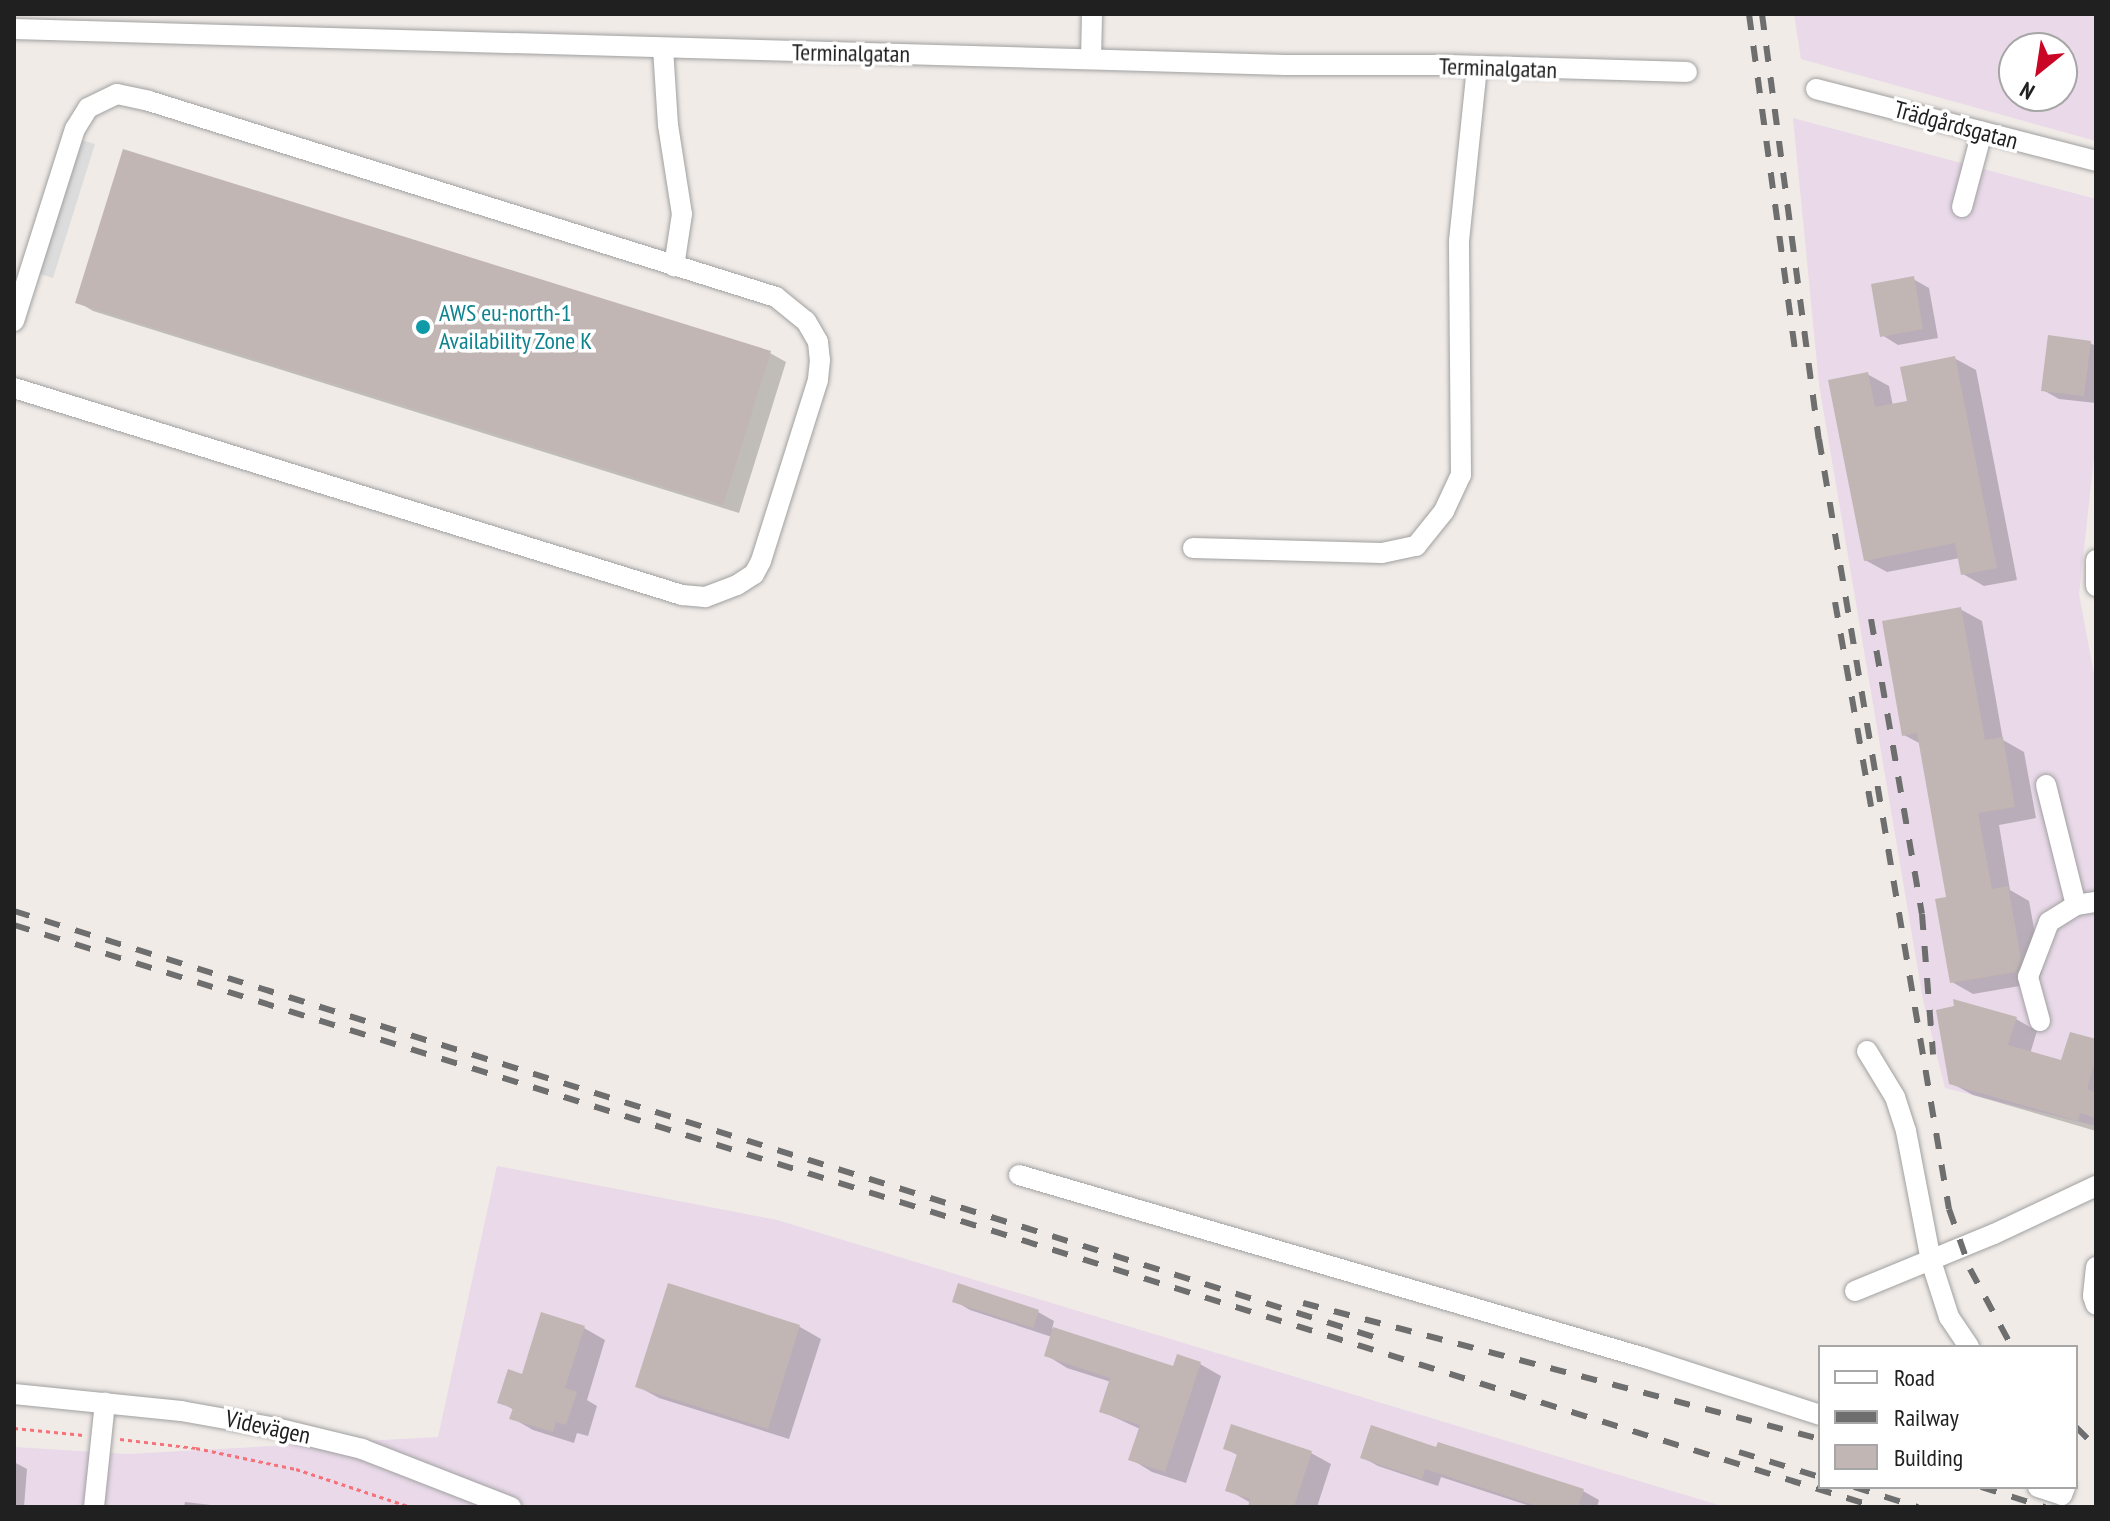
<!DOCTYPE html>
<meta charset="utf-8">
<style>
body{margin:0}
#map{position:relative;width:2110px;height:1521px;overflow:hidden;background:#f0ebe7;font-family:"PT Sans Narrow",sans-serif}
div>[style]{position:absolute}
.industrial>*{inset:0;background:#e9d9e9}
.parking>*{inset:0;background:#dcdcdc}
.shadow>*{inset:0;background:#0003}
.building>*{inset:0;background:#c1b6b3}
.path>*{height:3px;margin-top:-1.5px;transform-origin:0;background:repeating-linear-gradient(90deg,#f6727b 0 4px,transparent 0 8px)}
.roads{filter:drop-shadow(0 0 2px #a1a1a1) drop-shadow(0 0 2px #a1a1a1)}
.minor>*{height:20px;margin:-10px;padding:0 10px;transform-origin:10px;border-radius:10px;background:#fff}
.rail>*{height:6px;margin-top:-3px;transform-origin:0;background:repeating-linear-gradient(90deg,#6e6e6e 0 16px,transparent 0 32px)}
.dots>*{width:22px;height:22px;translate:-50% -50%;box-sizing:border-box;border:4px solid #fff;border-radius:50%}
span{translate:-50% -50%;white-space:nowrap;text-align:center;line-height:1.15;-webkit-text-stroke:7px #fff;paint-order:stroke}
.street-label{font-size:24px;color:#202020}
.culture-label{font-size:24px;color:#0d838f}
.left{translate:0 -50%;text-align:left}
.frame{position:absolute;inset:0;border:16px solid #202020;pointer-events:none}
.legend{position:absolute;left:1818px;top:1345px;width:260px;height:144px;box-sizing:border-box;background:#fff;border:2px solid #a6a6a6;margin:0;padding:10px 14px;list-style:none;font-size:24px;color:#202020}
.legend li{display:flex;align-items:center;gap:16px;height:40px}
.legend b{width:40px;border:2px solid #a6a6a6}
.north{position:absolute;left:1998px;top:32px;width:80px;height:80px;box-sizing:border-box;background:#fff;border:2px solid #a6a6a6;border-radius:50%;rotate:210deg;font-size:22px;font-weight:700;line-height:32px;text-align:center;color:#202020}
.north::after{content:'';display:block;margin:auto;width:28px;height:36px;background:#ca0627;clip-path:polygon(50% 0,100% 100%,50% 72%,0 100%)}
</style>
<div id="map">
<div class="industrial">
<i style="clip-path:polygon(evenodd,1794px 14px,2096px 14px,2096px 141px,1801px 59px,1794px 14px,2014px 48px,2062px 48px,2062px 96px,2014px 96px,2014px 48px)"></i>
<i style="clip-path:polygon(1793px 118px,2096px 199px,2096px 439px,2079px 594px,2096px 685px,2096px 1126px,1945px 1088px,1923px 1000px,1819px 384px)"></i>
<i style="clip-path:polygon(497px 1166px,777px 1220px,1725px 1507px,14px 1507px,14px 1447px,128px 1454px,438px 1437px)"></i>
</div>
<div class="parking">
<i style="clip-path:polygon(81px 140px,95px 144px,53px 278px,40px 274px)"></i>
</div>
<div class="shadow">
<i style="clip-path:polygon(125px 151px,770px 353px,786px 362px,739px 513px,93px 311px,78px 302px)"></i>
<i style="clip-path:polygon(1913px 279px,1929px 288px,1938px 338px,1898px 345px,1882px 335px)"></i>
<i style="clip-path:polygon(2090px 343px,2096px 346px,2096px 403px,2059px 399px,2043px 390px)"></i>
<i style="clip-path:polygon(1954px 358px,1976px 370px,2017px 580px,1984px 586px,1963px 574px,1960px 558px,1887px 572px,1865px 560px,1867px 374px,1889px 386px,1893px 406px,1909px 402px)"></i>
<i style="clip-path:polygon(1960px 609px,1982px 621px,2003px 740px,2024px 752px,2036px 818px,1999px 825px,2010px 890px,2029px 901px,2042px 972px,2037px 983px,1973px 994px,1952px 982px,1948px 899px,1921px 744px,1904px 735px)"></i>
<i style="clip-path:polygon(2016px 1019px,2037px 1031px,2030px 1054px,2063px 1063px,2096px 1041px,2096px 1131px,1973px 1095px,1951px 1083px)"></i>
<i style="clip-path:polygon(669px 1286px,800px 1327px,821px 1339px,789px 1439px,659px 1398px,637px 1386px)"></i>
<i style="clip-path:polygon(960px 1286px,1038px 1312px,1054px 1321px,1052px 1329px,1174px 1368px,1200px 1364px,1221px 1376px,1186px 1483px,1152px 1472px,1131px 1459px,1140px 1429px,1101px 1411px,1111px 1382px,1067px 1368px,1046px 1355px,1052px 1337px,970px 1310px,955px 1301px)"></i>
<i style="clip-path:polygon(584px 1328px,605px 1340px,587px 1400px,597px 1406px,588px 1436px,577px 1433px,574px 1443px,533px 1430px,512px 1418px,514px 1410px,500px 1402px,524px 1376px)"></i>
<i style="clip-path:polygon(1225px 1448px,1311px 1453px,1331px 1464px,1317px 1507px,1250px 1507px,1251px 1503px,1228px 1490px,1239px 1456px)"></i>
<i style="clip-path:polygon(1438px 1449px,1583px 1491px,1599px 1500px,1597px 1507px,1533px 1507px,1441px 1477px,1438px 1486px,1378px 1466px,1362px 1457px)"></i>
<i style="clip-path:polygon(14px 1462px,27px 1469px,24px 1507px,14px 1507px)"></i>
<i style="clip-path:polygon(185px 1502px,228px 1507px,184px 1507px)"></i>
</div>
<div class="building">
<i style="clip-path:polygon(123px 149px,771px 351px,723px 505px,75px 303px)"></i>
<i style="clip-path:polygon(1914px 276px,1923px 329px,1880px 337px,1871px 284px)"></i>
<i style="clip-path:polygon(2048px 335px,2091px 341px,2084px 396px,2041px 391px)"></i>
<i style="clip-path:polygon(1955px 356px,1997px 568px,1961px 575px,1955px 543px,1864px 561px,1828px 380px,1868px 372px,1875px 407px,1907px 401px,1900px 367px)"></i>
<i style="clip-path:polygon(1961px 607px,1985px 740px,2003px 737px,2015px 807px,1978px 813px,1992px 889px,2008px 886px,2021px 959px,2016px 972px,1950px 983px,1935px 899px,1946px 897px,1917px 733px,1902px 736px,1882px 621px)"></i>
<i style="clip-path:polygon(1953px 999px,2017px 1017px,2008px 1045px,2061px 1060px,2070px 1032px,2096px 1039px,2096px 1057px,2087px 1089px,2096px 1092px,2096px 1118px,2080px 1113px,2078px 1121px,1949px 1084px,1936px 1010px,1954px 1006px)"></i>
<i style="clip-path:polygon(668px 1283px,800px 1325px,768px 1429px,635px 1387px)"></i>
<i style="clip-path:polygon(958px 1283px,1039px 1310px,1033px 1328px,952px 1302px)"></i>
<i style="clip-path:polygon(541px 1312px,585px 1326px,565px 1388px,577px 1392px,566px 1425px,556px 1422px,553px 1432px,509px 1419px,513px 1408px,497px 1403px,508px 1369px,522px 1374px)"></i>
<i style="clip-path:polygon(1053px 1327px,1173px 1366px,1177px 1354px,1201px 1362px,1165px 1472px,1128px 1460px,1140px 1425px,1099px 1412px,1110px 1378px,1044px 1356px)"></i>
<i style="clip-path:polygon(1231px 1424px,1312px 1451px,1294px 1507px,1248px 1507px,1250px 1499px,1225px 1491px,1237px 1454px,1223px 1449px)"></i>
<i style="clip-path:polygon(1371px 1425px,1436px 1447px,1438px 1442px,1584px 1489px,1578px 1507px,1540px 1507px,1425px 1469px,1422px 1479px,1360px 1458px)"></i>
</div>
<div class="path">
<i style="left:14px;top:1428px;width:70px;rotate:5.7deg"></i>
<i style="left:120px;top:1439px;width:77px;rotate:6.8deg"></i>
<i style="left:196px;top:1448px;width:102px;rotate:11.9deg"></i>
<i style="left:296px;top:1469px;width:121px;rotate:18.3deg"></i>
</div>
<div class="roads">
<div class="minor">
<i style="left:14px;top:29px;width:1272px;rotate:1.62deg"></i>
<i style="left:1285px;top:65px;width:165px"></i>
<i style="left:1450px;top:65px;width:237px;rotate:1.7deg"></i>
<i style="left:663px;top:48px;width:77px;rotate:86.3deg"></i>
<i style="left:668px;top:125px;width:90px;rotate:81.1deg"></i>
<i style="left:682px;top:214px;width:53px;rotate:98.7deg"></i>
<i style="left:1091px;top:59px;width:45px;rotate:-88.7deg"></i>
<i style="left:1816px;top:89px;width:289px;rotate:14.4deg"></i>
<i style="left:1962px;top:207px;width:78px;rotate:-75.1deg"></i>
<i style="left:14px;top:321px;width:201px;rotate:-72.4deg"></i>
<i style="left:75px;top:129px;width:25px;rotate:-58deg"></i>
<i style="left:88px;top:108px;width:32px;rotate:-26deg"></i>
<i style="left:117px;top:94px;width:33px;rotate:12deg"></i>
<i style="left:149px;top:101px;width:657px;rotate:17.36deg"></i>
<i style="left:776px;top:297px;width:38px;rotate:39deg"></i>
<i style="left:806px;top:321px;width:24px;rotate:60deg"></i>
<i style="left:818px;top:342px;width:18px;rotate:84deg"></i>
<i style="left:820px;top:360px;width:20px;rotate:96deg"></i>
<i style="left:818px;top:380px;width:190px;rotate:107.5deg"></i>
<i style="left:761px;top:561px;width:15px;rotate:118deg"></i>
<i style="left:754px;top:574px;width:20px;rotate:147deg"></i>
<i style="left:737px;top:585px;width:34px;rotate:159deg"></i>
<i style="left:705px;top:597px;width:23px;rotate:-175deg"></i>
<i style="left:682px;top:595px;width:699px;rotate:-162.78deg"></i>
<i style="left:1193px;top:548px;width:189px;rotate:1.5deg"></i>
<i style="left:1382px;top:553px;width:35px;rotate:-12deg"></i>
<i style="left:1416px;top:546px;width:45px;rotate:-51.3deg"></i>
<i style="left:1444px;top:511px;width:40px;rotate:-65deg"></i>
<i style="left:1461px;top:475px;width:234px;rotate:-90.5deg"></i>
<i style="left:1459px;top:241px;width:176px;rotate:-84.1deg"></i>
<i style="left:2096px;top:560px;width:26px;rotate:90deg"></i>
<i style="left:2046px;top:785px;width:124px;rotate:76deg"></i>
<i style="left:2040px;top:1021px;width:46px;rotate:-105.3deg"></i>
<i style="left:2028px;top:977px;width:59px;rotate:-69.1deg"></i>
<i style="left:2049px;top:922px;width:32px;rotate:-32deg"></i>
<i style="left:2076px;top:905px;width:20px;rotate:-9deg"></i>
<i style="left:1867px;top:1051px;width:54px;rotate:58.7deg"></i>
<i style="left:1895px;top:1097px;width:36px;rotate:72deg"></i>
<i style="left:1906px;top:1131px;width:132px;rotate:79.1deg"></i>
<i style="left:1931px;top:1261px;width:59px;rotate:72.2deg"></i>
<i style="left:1949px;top:1317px;width:36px;rotate:56deg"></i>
<i style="left:1019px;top:1175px;width:652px;rotate:16.3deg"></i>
<i style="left:1645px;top:1358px;width:184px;rotate:18deg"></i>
<i style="left:2096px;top:1267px;width:29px;rotate:96deg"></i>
<i style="left:2093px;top:1296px;width:9px;rotate:72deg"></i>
<i style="left:1855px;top:1291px;width:150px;rotate:-22.3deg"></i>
<i style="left:1994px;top:1234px;width:113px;rotate:-25.2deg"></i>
<i style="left:14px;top:1394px;width:168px;rotate:5.8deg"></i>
<i style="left:181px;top:1411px;width:97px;rotate:10.1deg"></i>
<i style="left:276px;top:1428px;width:89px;rotate:13.7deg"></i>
<i style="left:362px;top:1449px;width:160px;rotate:21.3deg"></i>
<i style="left:2038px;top:1487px;width:25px;rotate:18deg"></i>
<i style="left:2062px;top:1495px;width:9px;rotate:-69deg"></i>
<i style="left:94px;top:1507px;width:105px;rotate:-84deg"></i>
</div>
</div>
<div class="rail">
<i style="left:1749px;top:14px;width:346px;rotate:82.2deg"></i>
<i style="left:1762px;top:14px;width:429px;rotate:82.4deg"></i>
<i style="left:1819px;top:439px;width:781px;rotate:80.42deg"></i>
<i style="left:1949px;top:1209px;width:64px;rotate:70.7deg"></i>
<i style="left:1970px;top:1269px;width:89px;rotate:61.7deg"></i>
<i style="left:1835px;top:602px;width:208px;rotate:80deg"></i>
<i style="left:1871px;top:619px;width:299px;rotate:80.2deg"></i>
<i style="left:1922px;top:914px;width:141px;rotate:85.5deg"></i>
<i style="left:14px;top:911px;width:1428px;rotate:17.39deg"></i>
<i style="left:14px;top:925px;width:1951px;rotate:17.36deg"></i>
<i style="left:1303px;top:1303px;width:535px;rotate:14.74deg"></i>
<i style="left:2076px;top:1427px;width:28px;rotate:45deg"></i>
<i style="left:1739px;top:1452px;width:85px;rotate:17.2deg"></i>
<i style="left:1854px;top:1487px;width:67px;rotate:17.4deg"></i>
<i style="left:1981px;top:1487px;width:67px;rotate:17.4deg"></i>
</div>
<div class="dots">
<i style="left:423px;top:327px;background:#0f9aa8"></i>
</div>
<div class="street-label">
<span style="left:851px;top:53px;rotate:1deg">Terminalgatan</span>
<span style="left:1498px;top:68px;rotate:2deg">Terminalgatan</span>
<span style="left:1956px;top:125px;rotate:15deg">Trädgårdsgatan</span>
<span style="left:268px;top:1427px;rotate:12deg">Videvägen</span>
</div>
<div class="culture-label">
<span class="left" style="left:439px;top:327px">AWS eu-north-1<br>Availability Zone K</span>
</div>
<div class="frame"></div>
<ul class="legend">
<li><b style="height:10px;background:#fff"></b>Road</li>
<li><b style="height:10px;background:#6e6e6e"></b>Railway</li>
<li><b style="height:22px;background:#c1b6b3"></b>Building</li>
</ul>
<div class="north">N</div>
</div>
